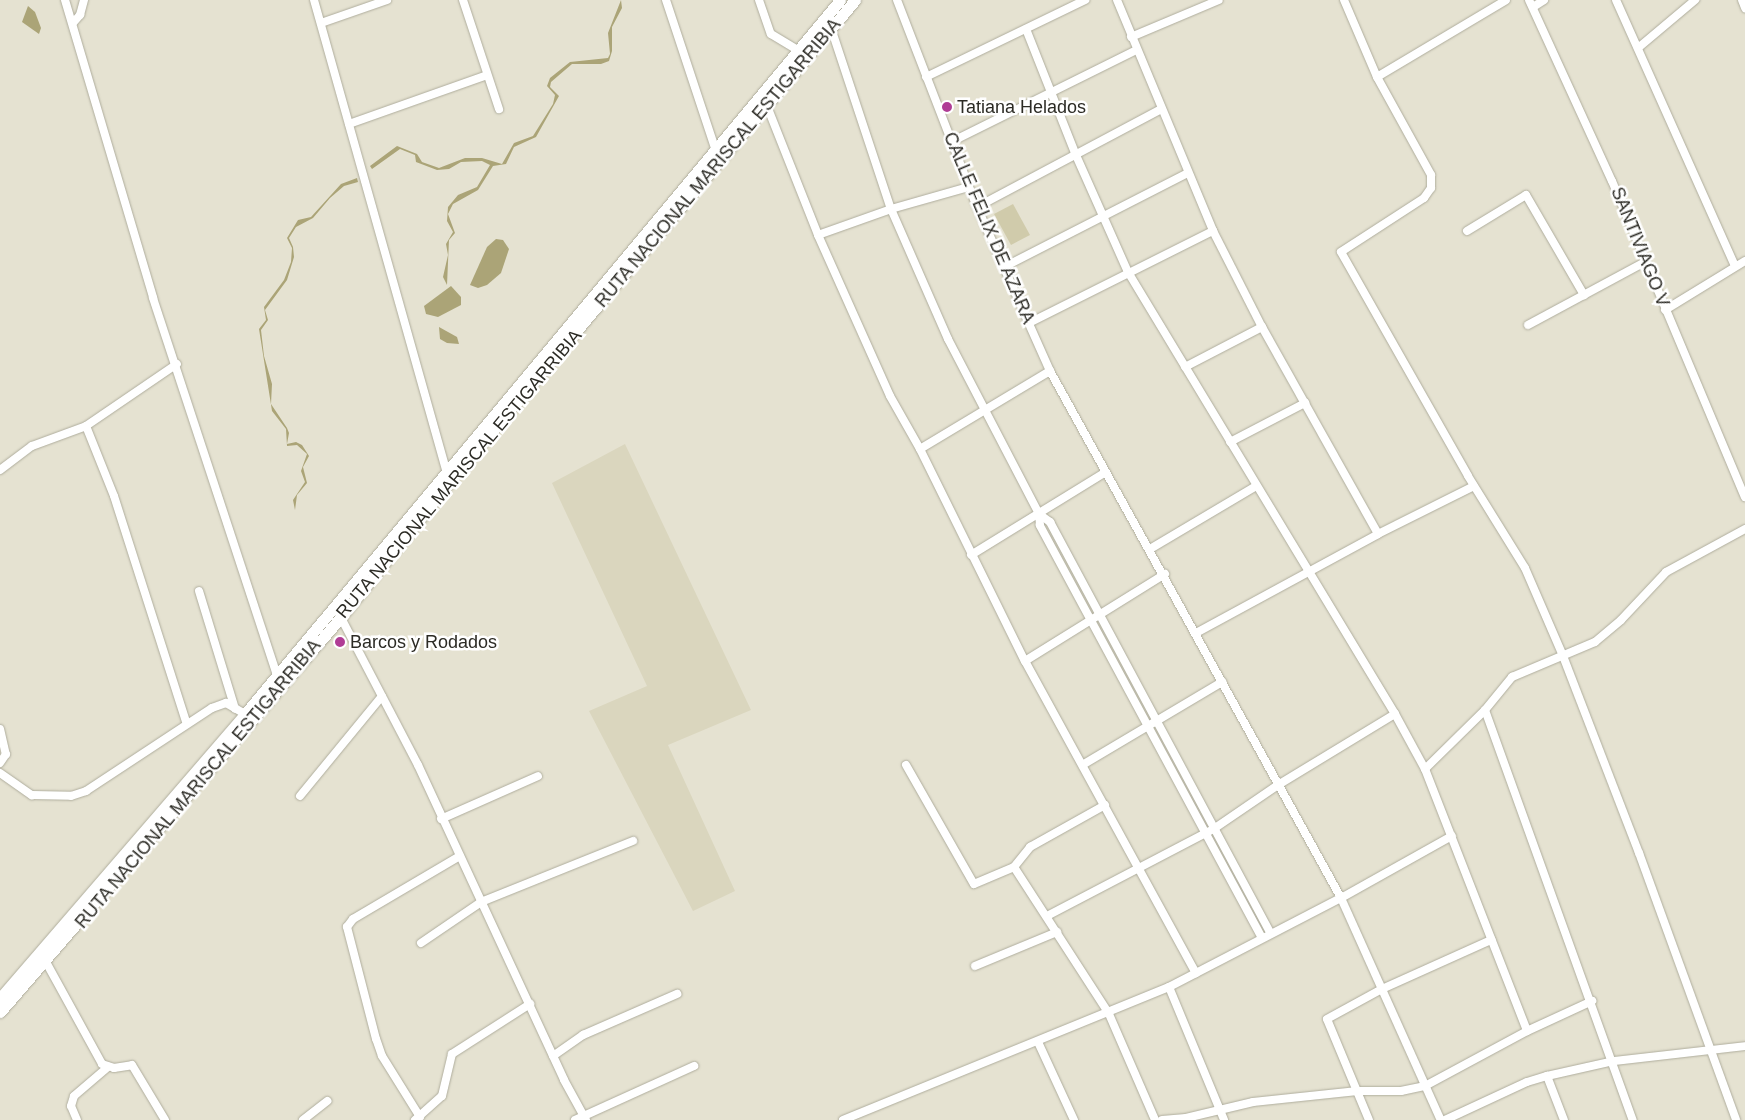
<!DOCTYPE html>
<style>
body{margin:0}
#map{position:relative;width:1745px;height:1120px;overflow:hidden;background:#e5e2d1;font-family:Helvetica,sans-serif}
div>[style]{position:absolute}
.built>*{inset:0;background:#dad6be}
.green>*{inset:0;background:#d0cbab}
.water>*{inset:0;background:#aba477}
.roads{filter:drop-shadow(0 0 1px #afad9d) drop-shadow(0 0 1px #afad9d)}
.minor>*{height:8px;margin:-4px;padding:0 4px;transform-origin:4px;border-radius:4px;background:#fff}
.highway>*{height:11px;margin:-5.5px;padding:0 5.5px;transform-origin:5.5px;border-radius:5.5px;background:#fff}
.dots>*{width:14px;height:14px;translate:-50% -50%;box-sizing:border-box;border:2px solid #fff;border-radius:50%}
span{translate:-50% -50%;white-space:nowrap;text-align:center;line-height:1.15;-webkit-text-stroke:5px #fff;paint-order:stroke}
.poi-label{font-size:18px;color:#2c2b25}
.left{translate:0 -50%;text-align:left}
.street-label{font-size:18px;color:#2c2b25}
</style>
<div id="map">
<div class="built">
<i style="clip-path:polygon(625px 444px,751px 710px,668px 745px,735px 891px,693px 911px,589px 711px,647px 686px,552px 483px)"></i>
</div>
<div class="green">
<i style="clip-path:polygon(1013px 204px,1030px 235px,1011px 245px,994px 214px)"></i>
</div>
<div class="water">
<i style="clip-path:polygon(621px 0,622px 8px,612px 27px,612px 51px,609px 61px,601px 64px,572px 64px,551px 82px,550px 87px,559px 96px,536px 137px,514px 147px,506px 164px,493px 166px,478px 190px,453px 204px,448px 214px,455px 233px,449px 240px,447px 285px,443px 277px,448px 255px,446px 244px,453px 232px,447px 221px,448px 207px,458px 195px,477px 187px,490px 165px,482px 161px,461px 162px,449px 169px,437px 170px,416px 162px,415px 155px,400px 149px,372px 169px,370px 166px,397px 146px,417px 154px,422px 162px,439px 168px,465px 158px,482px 158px,502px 164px,514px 143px,533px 136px,553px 104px,555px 95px,547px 86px,550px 78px,570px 62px,608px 58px,610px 54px,608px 33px)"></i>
<i style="clip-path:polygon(28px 6px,35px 12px,41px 28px,39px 34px,22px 22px)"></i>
<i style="clip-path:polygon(357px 178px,358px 182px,344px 186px,330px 198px,313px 218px,296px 227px,289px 238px,293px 247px,294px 257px,287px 280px,265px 310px,268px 320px,261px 330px,264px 356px,272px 384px,271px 404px,287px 428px,289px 433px,287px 444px,296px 442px,302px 445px,309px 456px,303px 467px,307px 483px,297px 495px,295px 510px,293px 500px,305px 482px,301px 471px,307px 454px,297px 445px,287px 446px,286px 429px,272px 411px,259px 329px,266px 320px,264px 307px,284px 280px,291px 262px,292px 248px,287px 238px,298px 220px,311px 217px,341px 184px)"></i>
<i style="clip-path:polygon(496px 239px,503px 240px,509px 249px,501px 273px,487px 285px,478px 288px,470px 285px,487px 247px)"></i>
<i style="clip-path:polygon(451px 286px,461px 297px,461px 305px,438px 317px,426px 314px,424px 306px)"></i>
<i style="clip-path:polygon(439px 327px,457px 337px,459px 344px,447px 343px,440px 339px)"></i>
</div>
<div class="roads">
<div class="minor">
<i style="left:65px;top:0;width:311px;rotate:73.5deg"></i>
<i style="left:153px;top:298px;width:397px;rotate:71.8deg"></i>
<i style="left:314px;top:0;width:488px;rotate:74.3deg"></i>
<i style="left:463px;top:0;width:115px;rotate:71.7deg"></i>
<i style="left:666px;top:0;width:156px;rotate:71.7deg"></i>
<i style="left:759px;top:0;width:36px;rotate:71deg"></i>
<i style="left:771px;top:34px;width:31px;rotate:31deg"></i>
<i style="left:897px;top:0;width:222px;rotate:68.9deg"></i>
<i style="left:977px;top:207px;width:180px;rotate:66deg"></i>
<i style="left:1050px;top:371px;width:602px;rotate:61.09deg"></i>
<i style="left:1341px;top:898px;width:243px;rotate:65.8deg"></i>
<i style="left:1117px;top:0;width:250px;rotate:67.4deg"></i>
<i style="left:1213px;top:231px;width:108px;rotate:63deg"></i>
<i style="left:1262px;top:327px;width:237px;rotate:60.7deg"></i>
<i style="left:1344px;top:0;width:84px;rotate:66.8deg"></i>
<i style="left:1377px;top:77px;width:112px;rotate:61.1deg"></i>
<i style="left:1431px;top:175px;width:13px;rotate:90deg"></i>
<i style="left:1431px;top:188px;width:12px;rotate:125deg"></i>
<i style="left:1424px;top:198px;width:99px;rotate:147deg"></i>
<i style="left:1341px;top:252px;width:257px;rotate:60.4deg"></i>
<i style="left:1468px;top:476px;width:108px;rotate:58.2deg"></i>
<i style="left:1525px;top:568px;width:96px;rotate:66.6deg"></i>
<i style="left:1563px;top:656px;width:211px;rotate:68.9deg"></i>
<i style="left:1639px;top:853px;width:284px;rotate:70deg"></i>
<i style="left:1529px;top:0;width:199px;rotate:65.4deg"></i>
<i style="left:1612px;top:181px;width:343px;rotate:67.2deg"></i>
<i style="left:1616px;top:0;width:291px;rotate:65.9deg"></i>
<i style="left:1742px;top:0;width:9px;rotate:69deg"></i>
<i style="left:1533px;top:7px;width:13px;rotate:-32deg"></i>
<i style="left:73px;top:23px;width:11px;rotate:-49deg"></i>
<i style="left:80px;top:15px;width:16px;rotate:-75deg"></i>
<i style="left:321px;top:23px;width:70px;rotate:-19.2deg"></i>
<i style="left:831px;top:28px;width:191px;rotate:71.7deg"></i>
<i style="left:891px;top:209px;width:142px;rotate:66.3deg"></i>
<i style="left:948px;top:339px;width:197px;rotate:62.5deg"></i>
<i style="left:1026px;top:29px;width:133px;rotate:68.4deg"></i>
<i style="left:1075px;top:153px;width:130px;rotate:66deg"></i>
<i style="left:1128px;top:272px;width:516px;rotate:58.86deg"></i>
<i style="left:1395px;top:714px;width:63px;rotate:61.4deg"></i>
<i style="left:1425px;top:769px;width:281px;rotate:68.7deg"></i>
<i style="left:1131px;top:37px;width:95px;rotate:-22.8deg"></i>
<i style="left:1638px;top:48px;width:75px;rotate:-40.1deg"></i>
<i style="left:926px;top:77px;width:177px;rotate:-25.8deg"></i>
<i style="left:1377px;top:77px;width:150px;rotate:-30.8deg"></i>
<i style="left:767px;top:106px;width:139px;rotate:68.4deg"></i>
<i style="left:818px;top:235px;width:176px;rotate:65.9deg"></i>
<i style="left:890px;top:396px;width:61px;rotate:60.5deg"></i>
<i style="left:920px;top:449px;width:237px;rotate:63.7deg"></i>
<i style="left:1025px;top:661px;width:356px;rotate:61.3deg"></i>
<i style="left:349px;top:124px;width:146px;rotate:-19.5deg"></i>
<i style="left:951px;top:142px;width:207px;rotate:-26.4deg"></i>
<i style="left:977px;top:207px;width:208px;rotate:-28deg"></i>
<i style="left:1467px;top:231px;width:69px;rotate:-31.4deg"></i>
<i style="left:1526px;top:195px;width:116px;rotate:59.9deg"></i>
<i style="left:818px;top:235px;width:77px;rotate:-19.6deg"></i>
<i style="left:891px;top:209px;width:81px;rotate:-15.8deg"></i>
<i style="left:1004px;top:267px;width:207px;rotate:-27.1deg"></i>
<i style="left:1665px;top:310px;width:94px;rotate:-31.5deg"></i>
<i style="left:1029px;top:323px;width:206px;rotate:-26.6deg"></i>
<i style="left:1528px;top:325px;width:133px;rotate:-28.3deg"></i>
<i style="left:1185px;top:367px;width:87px;rotate:-27.5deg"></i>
<i style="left:86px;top:426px;width:75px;rotate:68.2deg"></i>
<i style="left:114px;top:496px;width:237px;rotate:72.3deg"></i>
<i style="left:1230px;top:442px;width:85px;rotate:-27.5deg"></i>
<i style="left:920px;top:449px;width:152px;rotate:-31deg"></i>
<i style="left:0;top:470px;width:40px;rotate:-37deg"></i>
<i style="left:32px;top:446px;width:58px;rotate:-20.3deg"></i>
<i style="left:86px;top:426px;width:110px;rotate:-34.3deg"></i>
<i style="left:1150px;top:549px;width:123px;rotate:-30.7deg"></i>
<i style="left:971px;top:555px;width:158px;rotate:-31.6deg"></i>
<i style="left:199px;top:591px;width:123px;rotate:73deg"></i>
<i style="left:339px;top:614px;width:170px;rotate:62.4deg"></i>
<i style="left:418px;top:765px;width:347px;rotate:65.1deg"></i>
<i style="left:564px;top:1080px;width:46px;rotate:61.2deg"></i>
<i style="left:1196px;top:633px;width:207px;rotate:-28.5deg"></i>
<i style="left:1378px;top:534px;width:107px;rotate:-26.6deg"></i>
<i style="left:1025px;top:661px;width:165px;rotate:-31.9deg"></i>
<i style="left:1485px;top:710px;width:436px;rotate:70.2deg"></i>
<i style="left:0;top:729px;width:26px;rotate:77deg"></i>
<i style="left:6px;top:754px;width:11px;rotate:124deg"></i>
<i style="left:1084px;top:764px;width:161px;rotate:-30.7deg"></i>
<i style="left:906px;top:765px;width:137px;rotate:60.3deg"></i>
<i style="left:974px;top:884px;width:43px;rotate:-23deg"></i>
<i style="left:1014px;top:867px;width:26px;rotate:-51deg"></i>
<i style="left:1030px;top:847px;width:86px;rotate:-29.2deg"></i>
<i style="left:1425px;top:769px;width:84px;rotate:-44.5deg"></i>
<i style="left:1485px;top:710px;width:43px;rotate:-50.7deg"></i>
<i style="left:1512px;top:677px;width:90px;rotate:-22.9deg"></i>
<i style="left:1595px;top:642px;width:34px;rotate:-40deg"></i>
<i style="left:1621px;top:620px;width:66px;rotate:-46.8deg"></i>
<i style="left:1666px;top:572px;width:90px;rotate:-28.6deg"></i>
<i style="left:0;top:773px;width:39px;rotate:35deg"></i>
<i style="left:32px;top:795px;width:39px;rotate:1deg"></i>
<i style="left:71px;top:796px;width:16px;rotate:-18deg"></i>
<i style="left:86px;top:791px;width:151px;rotate:-33.4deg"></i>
<i style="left:212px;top:708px;width:15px;rotate:-20deg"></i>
<i style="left:226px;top:703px;width:22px;rotate:30deg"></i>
<i style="left:300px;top:796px;width:129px;rotate:-50.6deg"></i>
<i style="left:441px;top:819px;width:106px;rotate:-23.9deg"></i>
<i style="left:1014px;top:867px;width:175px;rotate:57.1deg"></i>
<i style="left:1109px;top:1014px;width:116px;rotate:66.5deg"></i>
<i style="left:1047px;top:916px;width:190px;rotate:-27.6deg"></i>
<i style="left:1215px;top:828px;width:76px;rotate:-34.3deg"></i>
<i style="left:1278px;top:785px;width:137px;rotate:-31.3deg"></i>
<i style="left:1262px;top:938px;width:469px;rotate:-118.3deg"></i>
<i style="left:1040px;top:525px;width:11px;rotate:-95deg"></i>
<i style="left:1039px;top:514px;width:14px;rotate:36deg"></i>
<i style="left:1050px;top:522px;width:466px;rotate:61.8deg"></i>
<i style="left:421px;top:943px;width:73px;rotate:-34.3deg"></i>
<i style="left:481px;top:902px;width:164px;rotate:-21.9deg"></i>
<i style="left:46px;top:962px;width:116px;rotate:61.2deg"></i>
<i style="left:102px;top:1064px;width:13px;rotate:18deg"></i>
<i style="left:114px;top:1068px;width:18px;rotate:-9deg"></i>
<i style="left:132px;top:1065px;width:64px;rotate:59deg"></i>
<i style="left:975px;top:966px;width:89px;rotate:-22.5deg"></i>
<i style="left:1169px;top:987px;width:144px;rotate:67.5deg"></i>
<i style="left:1038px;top:1042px;width:86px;rotate:65.2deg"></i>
<i style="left:553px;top:1056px;width:37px;rotate:-35deg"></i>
<i style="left:583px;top:1035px;width:103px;rotate:-23.6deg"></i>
<i style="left:1547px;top:1076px;width:47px;rotate:68.9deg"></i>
<i style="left:420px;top:1117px;width:72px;rotate:-121.9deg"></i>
<i style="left:382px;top:1056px;width:18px;rotate:-109deg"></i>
<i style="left:376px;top:1039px;width:116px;rotate:-104.5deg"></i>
<i style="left:347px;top:927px;width:10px;rotate:-53deg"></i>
<i style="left:353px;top:919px;width:124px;rotate:-30.5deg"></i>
<i style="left:77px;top:1120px;width:15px;rotate:-113deg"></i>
<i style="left:71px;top:1106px;width:10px;rotate:-73deg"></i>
<i style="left:74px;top:1096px;width:45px;rotate:-40.5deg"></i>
<i style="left:303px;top:1120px;width:31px;rotate:-38deg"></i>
<i style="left:415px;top:1120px;width:36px;rotate:-42deg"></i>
<i style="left:442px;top:1096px;width:43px;rotate:-76.6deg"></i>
<i style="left:452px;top:1054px;width:93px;rotate:-32.7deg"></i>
<i style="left:575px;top:1120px;width:131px;rotate:-24.4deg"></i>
<i style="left:843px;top:1120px;width:352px;rotate:-22.2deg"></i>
<i style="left:1169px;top:987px;width:194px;rotate:-27.4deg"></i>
<i style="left:1341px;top:898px;width:127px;rotate:-29.2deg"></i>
<i style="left:1162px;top:1120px;width:24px;rotate:-5deg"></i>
<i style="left:1186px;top:1118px;width:69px;rotate:-13.4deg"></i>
<i style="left:1253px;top:1102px;width:105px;rotate:-6deg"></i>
<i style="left:1357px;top:1091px;width:44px"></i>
<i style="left:1401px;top:1091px;width:25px;rotate:-12deg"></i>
<i style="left:1425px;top:1086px;width:116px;rotate:-28.3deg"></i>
<i style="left:1527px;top:1031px;width:72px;rotate:-24.8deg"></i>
<i style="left:1369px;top:1120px;width:109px;rotate:-112.6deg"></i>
<i style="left:1327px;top:1019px;width:63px;rotate:-28.6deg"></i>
<i style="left:1382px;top:989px;width:120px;rotate:-24.2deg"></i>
<i style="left:1445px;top:1120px;width:90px;rotate:-24.9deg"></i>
<i style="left:1527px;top:1082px;width:21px;rotate:-17deg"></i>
<i style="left:1547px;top:1076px;width:69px;rotate:-12.6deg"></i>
<i style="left:1614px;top:1061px;width:132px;rotate:-6.5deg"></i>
</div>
<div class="highway">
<i style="left:0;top:998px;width:375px;rotate:-49.2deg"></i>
<i style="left:245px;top:714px;width:929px;rotate:-50.19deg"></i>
<i style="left:0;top:1012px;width:522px;rotate:-49.2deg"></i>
<i style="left:341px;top:617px;width:173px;rotate:-51.3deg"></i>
<i style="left:449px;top:482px;width:630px;rotate:-49.89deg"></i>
</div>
</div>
<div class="dots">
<i style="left:947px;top:107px;background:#b03c95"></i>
<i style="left:340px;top:642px;background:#b03c95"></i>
</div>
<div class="poi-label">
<span class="left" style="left:957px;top:107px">Tatiana Helados</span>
<span class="left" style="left:350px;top:642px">Barcos y Rodados</span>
</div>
<div class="street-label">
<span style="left:718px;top:163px;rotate:-50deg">RUTA NACIONAL MARISCAL ESTIGARRIBIA</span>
<span style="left:989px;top:228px;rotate:67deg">CALLE FELIX DE AZARA</span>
<span style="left:1640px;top:247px;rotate:68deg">SANTIVIAGO V</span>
<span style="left:459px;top:474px;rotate:-50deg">RUTA NACIONAL MARISCAL ESTIGARRIBIA</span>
<span style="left:198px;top:784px;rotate:-50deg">RUTA NACIONAL MARISCAL ESTIGARRIBIA</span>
</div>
</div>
